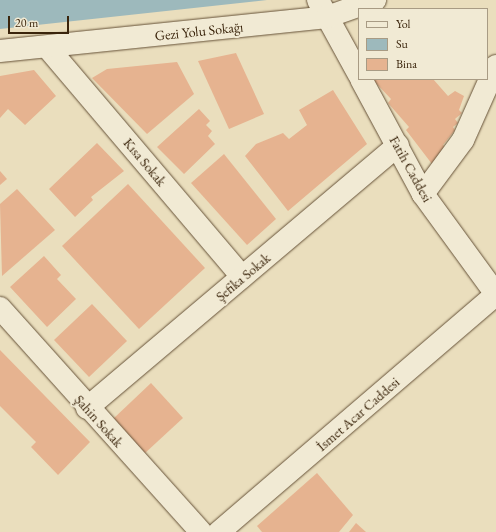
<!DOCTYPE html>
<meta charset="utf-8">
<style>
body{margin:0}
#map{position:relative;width:496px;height:532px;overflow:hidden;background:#eadebd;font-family:"EB Garamond",serif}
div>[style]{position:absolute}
.water>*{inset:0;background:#9db9bc}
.building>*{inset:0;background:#e6b390}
.roads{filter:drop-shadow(0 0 1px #665238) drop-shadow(0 0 1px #665238)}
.minor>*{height:22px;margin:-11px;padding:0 11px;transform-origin:11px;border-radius:11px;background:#f1ead4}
span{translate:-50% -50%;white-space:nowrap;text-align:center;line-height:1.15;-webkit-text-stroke:4px #f1ead4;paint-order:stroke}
.street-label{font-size:14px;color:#3a240b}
.legend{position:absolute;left:358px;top:8px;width:130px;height:72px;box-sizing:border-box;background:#f1ead4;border:1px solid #a89b84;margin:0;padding:5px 7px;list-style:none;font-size:12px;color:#3a240b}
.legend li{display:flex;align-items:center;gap:8px;height:20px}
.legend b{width:20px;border:1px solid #a89b84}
.scale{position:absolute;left:8px;top:16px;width:61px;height:18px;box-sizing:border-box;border:2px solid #3a240b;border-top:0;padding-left:5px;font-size:12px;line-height:14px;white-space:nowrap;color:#3a240b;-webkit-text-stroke:3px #f1ead4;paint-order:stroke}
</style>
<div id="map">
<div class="water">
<i style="clip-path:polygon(0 0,267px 0,0 29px)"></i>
</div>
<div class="building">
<i style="clip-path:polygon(236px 53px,264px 114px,229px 129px,198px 61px)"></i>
<i style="clip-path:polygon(177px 62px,194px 94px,147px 134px,92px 78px,107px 69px)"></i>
<i style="clip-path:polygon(34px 70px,56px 96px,25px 125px,8px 109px,0 118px,0 76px)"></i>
<i style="clip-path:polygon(376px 79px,433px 79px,448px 96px,455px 91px,464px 96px,459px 110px,462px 113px,455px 119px,458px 123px,453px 127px,455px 130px,443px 145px,447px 148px,432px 164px,406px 130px,409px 127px,388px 103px,391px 99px,374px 81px)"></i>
<i style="clip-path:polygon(333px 90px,367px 144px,288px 211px,245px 156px,256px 144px,283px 133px,289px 139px,307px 125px,299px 110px)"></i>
<i style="clip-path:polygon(199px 109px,210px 121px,206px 125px,212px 131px,208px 136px,215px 144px,184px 174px,157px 147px)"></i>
<i style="clip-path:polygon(97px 143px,124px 171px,91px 197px,93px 200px,75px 217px,49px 189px)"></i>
<i style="clip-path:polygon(224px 154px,276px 219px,247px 245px,191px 183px)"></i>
<i style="clip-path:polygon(0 171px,7px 179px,0 185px)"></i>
<i style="clip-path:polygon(128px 184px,205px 268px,139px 329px,62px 246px)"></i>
<i style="clip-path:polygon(17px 189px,55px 230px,2px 276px,0 204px)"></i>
<i style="clip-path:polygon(44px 256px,61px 275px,57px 279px,76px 299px,47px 327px,10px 287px)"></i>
<i style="clip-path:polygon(92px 304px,127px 341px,89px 377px,54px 340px)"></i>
<i style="clip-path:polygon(0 350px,90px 442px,58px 475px,31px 447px,36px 442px,0 406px)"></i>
<i style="clip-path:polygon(151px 383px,183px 418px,144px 454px,113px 419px)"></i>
<i style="clip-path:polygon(317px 473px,353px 515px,339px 532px,262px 532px,257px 526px)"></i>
<i style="clip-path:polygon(356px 523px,366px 532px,349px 532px)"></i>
</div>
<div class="roads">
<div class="minor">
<i style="left:318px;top:0;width:85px;rotate:61.3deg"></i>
<i style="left:48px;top:48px;width:300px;rotate:49.7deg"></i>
<i style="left:0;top:51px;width:329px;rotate:-5.9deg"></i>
<i style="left:327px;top:17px;width:51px;rotate:-19.5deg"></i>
<i style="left:361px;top:79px;width:131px;rotate:61.7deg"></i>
<i style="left:423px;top:194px;width:124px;rotate:53.9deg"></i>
<i style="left:423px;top:194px;width:67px;rotate:-53.5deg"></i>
<i style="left:463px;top:140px;width:81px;rotate:-66deg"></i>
<i style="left:0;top:308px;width:301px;rotate:48.1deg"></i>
<i style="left:87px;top:408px;width:407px;rotate:-40.2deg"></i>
<i style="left:219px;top:532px;width:365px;rotate:-40.6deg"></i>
</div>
</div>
<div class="street-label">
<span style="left:199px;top:31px;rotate:-6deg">Gezi Yolu Sokağı</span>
<span style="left:145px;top:162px;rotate:50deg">Kısa Sokak</span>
<span style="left:411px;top:169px;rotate:61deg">Fatih Caddesi</span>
<span style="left:243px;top:277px;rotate:-40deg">Şefika Sokak</span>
<span style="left:358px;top:414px;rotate:-41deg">İsmet Acar Caddesi</span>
<span style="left:99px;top:421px;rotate:48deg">Şahin Sokak</span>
</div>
<ul class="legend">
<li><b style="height:5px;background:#f1ead4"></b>Yol</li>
<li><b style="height:11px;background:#9db9bc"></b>Su</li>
<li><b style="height:11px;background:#e6b390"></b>Bina</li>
</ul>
<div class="scale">20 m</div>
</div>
